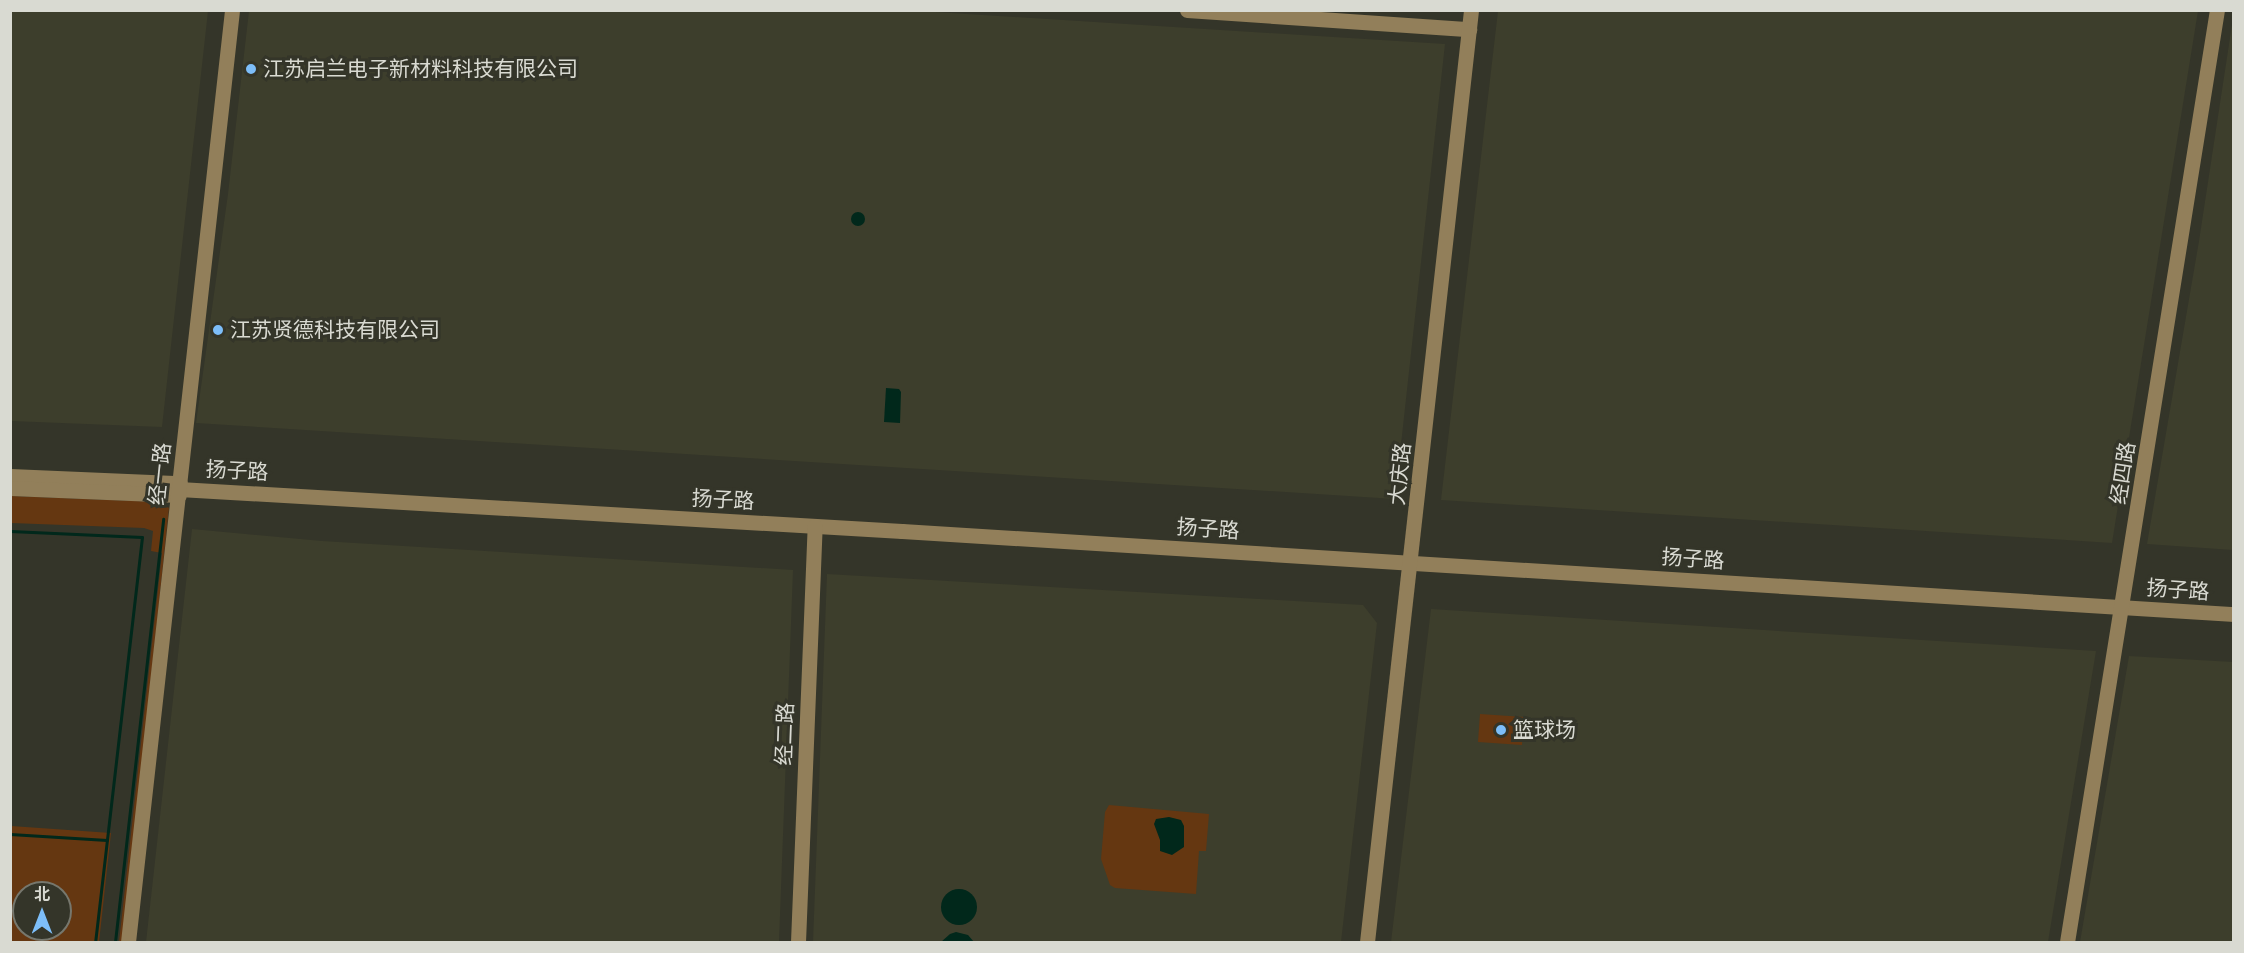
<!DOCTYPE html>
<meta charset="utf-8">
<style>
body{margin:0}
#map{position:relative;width:2244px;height:953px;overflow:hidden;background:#343529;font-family:"Zilla Slab","Noto Sans SC",serif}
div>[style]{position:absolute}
.built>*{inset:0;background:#3d3e2c}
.green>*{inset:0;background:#653711}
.water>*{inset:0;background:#01281b}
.round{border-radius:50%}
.stream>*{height:3px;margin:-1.5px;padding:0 1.5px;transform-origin:1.5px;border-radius:1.5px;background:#01281b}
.minor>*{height:15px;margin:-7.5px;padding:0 7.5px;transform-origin:7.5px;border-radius:7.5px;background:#927f5a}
.dots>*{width:16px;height:16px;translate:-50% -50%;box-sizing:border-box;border:3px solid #343529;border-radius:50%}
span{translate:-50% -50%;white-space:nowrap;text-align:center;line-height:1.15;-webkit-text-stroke:6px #343529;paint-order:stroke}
.poi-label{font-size:21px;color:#d9dad2}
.left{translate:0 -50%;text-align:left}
.street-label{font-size:21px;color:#d9dad2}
.frame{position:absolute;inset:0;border:12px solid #d9dad2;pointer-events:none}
.north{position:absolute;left:12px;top:881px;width:60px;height:60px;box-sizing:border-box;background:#343529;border:2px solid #76776d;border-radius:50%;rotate:0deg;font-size:16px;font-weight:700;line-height:24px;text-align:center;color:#d9dad2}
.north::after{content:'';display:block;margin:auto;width:21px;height:27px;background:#7dbef9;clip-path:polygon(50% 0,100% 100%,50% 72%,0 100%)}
</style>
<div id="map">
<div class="built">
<i style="clip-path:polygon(11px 10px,208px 11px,162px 427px,11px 421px)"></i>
<i style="clip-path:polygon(904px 10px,1445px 44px,1395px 499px,196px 423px,228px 194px,249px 11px)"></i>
<i style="clip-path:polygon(1498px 11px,2198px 11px,2112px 543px,1441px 500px)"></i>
<i style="clip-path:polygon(2233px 18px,2233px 550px,2147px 544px,2199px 241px)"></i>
<i style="clip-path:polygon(192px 529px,322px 541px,793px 570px,779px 942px,146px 942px)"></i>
<i style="clip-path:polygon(827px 574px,1363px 605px,1377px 623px,1341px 942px,813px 942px)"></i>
<i style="clip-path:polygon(1431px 609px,2096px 651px,2048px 942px,1391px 942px)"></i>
<i style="clip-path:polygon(2129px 656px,2233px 662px,2233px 942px,2080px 942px)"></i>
</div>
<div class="green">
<i style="clip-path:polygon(11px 496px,159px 502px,169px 508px,123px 942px,119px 942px,162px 553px,151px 551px,153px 531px,144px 528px,11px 523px)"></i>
<i style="clip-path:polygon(1480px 714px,1524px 717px,1522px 745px,1478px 742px)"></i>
<i style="clip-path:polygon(1109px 805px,1209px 814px,1206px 851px,1199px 851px,1196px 894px,1115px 888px,1110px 885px,1101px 859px,1105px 812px)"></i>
<i style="clip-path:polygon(evenodd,11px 826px,111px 833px,99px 942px,11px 942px,11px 826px,24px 893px,60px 893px,60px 929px,24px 929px,24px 893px)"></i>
</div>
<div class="water">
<i class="round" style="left:851px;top:212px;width:14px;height:14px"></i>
<i style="clip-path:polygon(886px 388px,899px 389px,901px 392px,900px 423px,884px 422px)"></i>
<i style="clip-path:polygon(1169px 817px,1181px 820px,1184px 826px,1184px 847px,1172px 855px,1160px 851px,1160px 840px,1154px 824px,1156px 819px)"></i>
<i class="round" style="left:941px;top:889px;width:36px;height:36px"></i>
<i style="clip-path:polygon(956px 932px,968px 935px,974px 942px,941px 942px,950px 934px)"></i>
</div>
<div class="stream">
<i style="left:10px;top:531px;width:132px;rotate:2.6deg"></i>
<i style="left:142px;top:537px;width:408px;rotate:96.6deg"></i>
<i style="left:10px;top:834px;width:97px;rotate:3.5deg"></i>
<i style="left:115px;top:942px;width:426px;rotate:-83.5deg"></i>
</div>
<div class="minor">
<i style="left:1187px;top:10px;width:283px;rotate:3.9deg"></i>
<i style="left:10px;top:476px;width:170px;rotate:2.4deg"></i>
<i style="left:10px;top:488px;width:169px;rotate:2.4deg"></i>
<i style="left:179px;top:489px;width:724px;rotate:3.32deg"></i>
<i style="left:902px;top:531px;width:1335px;rotate:3.57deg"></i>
<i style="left:128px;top:942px;width:938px;rotate:-83.63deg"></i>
<i style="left:798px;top:942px;width:416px;rotate:-87.7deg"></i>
<i style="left:1367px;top:942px;width:938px;rotate:-83.63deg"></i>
<i style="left:2067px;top:942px;width:944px;rotate:-80.86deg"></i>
</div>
<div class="dots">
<i style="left:251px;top:69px;background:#7dbef9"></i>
<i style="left:218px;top:330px;background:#7dbef9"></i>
<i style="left:1501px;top:730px;background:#7dbef9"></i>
</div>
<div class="poi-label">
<span class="left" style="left:263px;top:69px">江苏启兰电子新材料科技有限公司</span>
<span class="left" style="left:230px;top:330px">江苏贤德科技有限公司</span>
<span class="left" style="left:1513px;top:730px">篮球场</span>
</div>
<div class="street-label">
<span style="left:237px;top:471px;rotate:3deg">扬子路</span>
<span style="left:2123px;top:473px;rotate:-81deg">经四路</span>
<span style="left:160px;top:474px;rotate:-84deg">经一路</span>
<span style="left:1400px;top:474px;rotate:-84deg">大庆路</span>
<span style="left:723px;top:500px;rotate:3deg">扬子路</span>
<span style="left:1208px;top:529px;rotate:4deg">扬子路</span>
<span style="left:1693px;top:559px;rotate:4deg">扬子路</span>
<span style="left:2178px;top:590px;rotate:4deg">扬子路</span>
<span style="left:785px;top:734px;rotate:-88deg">经二路</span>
</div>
<div class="frame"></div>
<div class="north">北</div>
</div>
